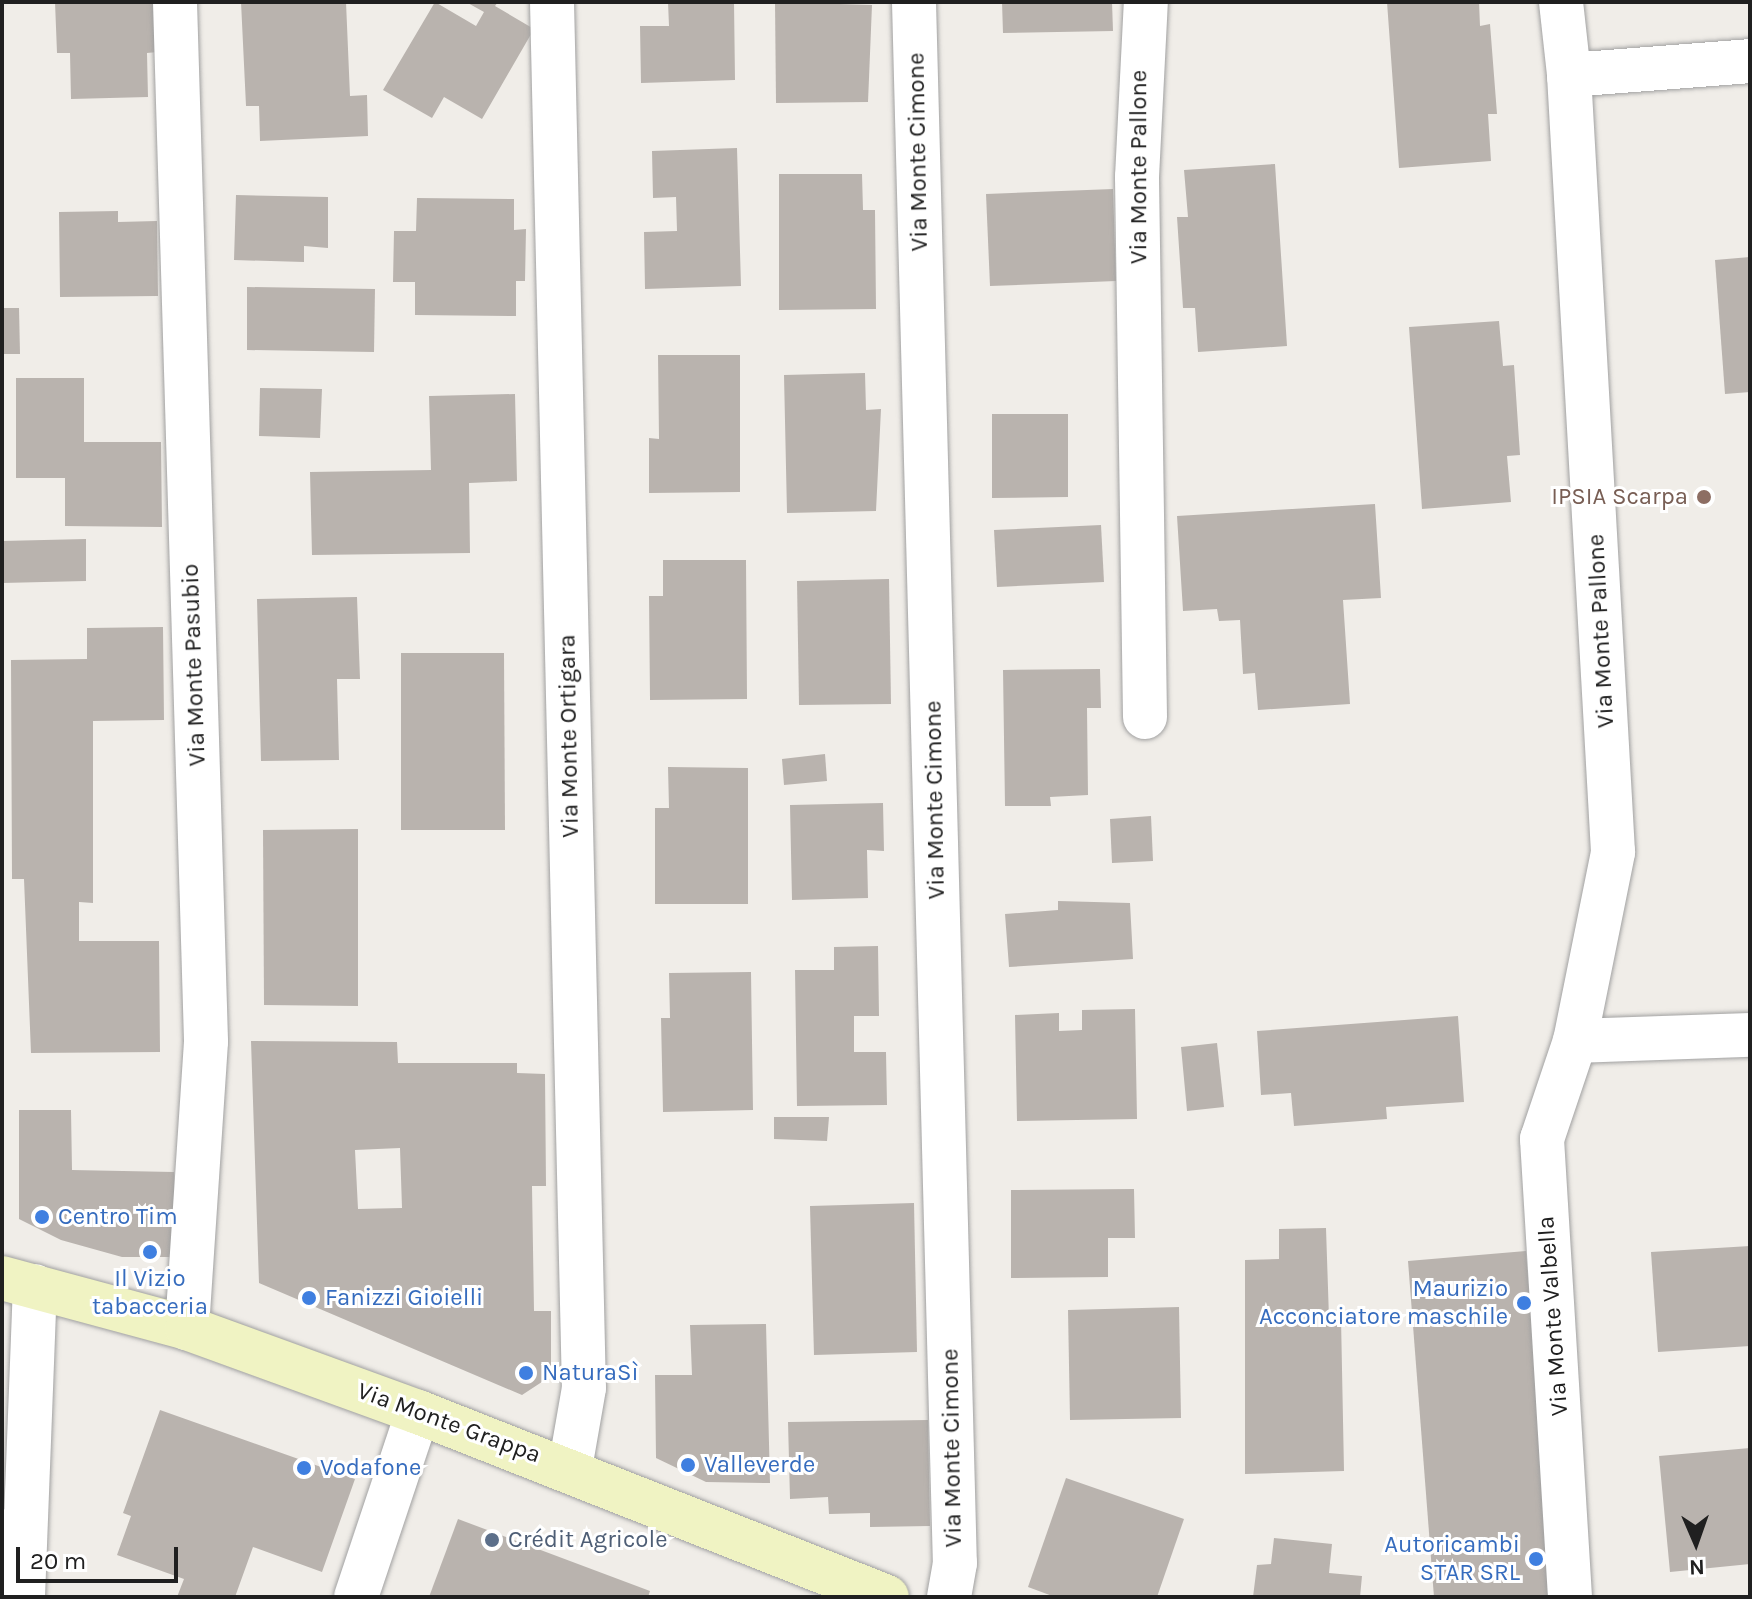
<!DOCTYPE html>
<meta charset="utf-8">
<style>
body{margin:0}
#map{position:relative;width:1752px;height:1599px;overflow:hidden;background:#f0ede8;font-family:Karla,sans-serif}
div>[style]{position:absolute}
.building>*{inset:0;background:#b9b3ae}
.roads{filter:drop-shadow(0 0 2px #a1a1a1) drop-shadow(0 0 2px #a1a1a1)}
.lane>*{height:26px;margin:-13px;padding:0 13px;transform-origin:13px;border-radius:13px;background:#fff}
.street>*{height:44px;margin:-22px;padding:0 22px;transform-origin:22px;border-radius:22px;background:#fff}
.secondary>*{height:44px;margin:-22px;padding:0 22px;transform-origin:22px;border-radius:22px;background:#f0f3c3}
.dots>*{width:22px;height:22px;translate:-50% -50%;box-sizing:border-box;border:4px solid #fff;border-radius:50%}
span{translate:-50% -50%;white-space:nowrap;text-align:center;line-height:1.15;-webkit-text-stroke:6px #fff;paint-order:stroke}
.street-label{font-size:24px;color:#202020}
.education-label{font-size:24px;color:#785e54}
.right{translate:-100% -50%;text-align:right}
.shop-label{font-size:24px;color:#366cbe}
.left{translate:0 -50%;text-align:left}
.service-label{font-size:24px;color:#4e5e75}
.frame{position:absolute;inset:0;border:4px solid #202020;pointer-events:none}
.north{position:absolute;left:1656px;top:1503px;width:80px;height:80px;-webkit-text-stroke:6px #fff;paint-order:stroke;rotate:178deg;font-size:22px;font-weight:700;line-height:32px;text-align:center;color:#202020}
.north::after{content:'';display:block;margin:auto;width:28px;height:36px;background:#202020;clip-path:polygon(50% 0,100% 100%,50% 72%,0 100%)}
.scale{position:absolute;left:16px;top:1547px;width:162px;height:36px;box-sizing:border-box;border:4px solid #202020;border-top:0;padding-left:10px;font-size:24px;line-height:28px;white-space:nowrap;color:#202020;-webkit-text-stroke:6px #fff;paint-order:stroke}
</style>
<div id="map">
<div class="building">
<i style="clip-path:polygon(55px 2px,156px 2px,157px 52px,147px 53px,148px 97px,71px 99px,70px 53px,57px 53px)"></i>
<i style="clip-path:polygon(241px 2px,346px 2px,350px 96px,367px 95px,368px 136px,260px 141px,259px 106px,246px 106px)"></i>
<i style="clip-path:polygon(435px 2px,476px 26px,484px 12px,466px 2px,498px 2px,495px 6px,534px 29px,482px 119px,444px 97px,432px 118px,383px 90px)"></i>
<i style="clip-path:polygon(668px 2px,734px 2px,735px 80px,641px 83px,640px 26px,669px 26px)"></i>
<i style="clip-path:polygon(775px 2px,872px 5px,868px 102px,776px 103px)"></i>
<i style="clip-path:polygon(1002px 2px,1112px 2px,1113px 31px,1003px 33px)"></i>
<i style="clip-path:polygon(1387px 2px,1479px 2px,1480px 26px,1490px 24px,1497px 114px,1488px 114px,1491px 161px,1399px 168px)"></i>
<i style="clip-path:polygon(737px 148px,741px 286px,645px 289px,644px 232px,677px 231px,676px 197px,653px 198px,652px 151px)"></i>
<i style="clip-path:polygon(1275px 164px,1287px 346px,1198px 352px,1195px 308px,1183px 308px,1177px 217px,1188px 217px,1184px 170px)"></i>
<i style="clip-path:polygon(779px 174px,862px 174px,863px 210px,875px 210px,876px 309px,779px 310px)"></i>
<i style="clip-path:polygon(1113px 189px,1116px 281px,990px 286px,986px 194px)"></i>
<i style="clip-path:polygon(236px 195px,328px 197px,328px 248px,304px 246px,304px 262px,234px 260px)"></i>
<i style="clip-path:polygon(417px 198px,514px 199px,514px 230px,526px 229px,525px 281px,516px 281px,516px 316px,415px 315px,415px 282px,393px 282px,394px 231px,416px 231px)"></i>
<i style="clip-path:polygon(118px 211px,118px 222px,157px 221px,158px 296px,60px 297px,59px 212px)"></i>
<i style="clip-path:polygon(1750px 257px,1750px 392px,1725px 394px,1715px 260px)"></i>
<i style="clip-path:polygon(247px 287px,375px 289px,374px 352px,247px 350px)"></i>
<i style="clip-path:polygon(2px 308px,19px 308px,20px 354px,2px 354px)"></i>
<i style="clip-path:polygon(1499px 321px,1503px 366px,1514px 365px,1520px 455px,1507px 456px,1511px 502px,1422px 509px,1409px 327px)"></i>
<i style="clip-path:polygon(658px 355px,740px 355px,740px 492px,649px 493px,649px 438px,659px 439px)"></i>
<i style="clip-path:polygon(865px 373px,866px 410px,881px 409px,876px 511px,787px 513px,784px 375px)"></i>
<i style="clip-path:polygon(16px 378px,84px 378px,84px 442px,161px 442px,162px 527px,65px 526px,65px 478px,16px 478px)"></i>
<i style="clip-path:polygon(260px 388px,322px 389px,320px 438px,259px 436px)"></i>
<i style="clip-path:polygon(515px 394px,517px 481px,469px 483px,470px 553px,312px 555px,310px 472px,431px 470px,429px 396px)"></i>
<i style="clip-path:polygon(992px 414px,1068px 414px,1068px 497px,992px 498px)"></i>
<i style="clip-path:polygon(1375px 504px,1381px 598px,1343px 600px,1350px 704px,1258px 710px,1255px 673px,1243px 674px,1240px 620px,1219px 621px,1217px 609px,1183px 611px,1177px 516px)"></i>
<i style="clip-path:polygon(1101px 525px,1104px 582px,997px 587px,994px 530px)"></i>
<i style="clip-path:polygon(86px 539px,86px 581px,2px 583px,2px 541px)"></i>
<i style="clip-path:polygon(663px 560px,746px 560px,747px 699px,650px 700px,649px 596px,663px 596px)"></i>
<i style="clip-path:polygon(889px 579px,891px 704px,799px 705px,797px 581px)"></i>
<i style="clip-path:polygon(357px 597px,360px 679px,337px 679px,339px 760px,261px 761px,257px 599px)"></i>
<i style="clip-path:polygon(163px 627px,164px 720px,93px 721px,93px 903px,79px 902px,79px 941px,159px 941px,160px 1052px,31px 1053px,24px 879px,12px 879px,11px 660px,87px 659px,87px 628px)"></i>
<i style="clip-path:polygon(401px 653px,504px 653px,505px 830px,401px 830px)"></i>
<i style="clip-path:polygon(1100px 669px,1101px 708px,1087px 708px,1088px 795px,1050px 797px,1051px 806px,1005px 806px,1003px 670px)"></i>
<i style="clip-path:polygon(825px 754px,827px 781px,784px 785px,782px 759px)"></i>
<i style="clip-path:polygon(668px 767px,748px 768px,748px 904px,655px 904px,655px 808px,669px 808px)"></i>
<i style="clip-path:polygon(883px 803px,884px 851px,867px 850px,868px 898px,792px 900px,790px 805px)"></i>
<i style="clip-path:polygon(1151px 816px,1153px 861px,1112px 863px,1110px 819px)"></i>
<i style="clip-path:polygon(358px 829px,358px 1006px,264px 1005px,263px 830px)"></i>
<i style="clip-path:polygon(1058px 901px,1130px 903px,1133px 959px,1009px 967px,1005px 914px,1058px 910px)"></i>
<i style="clip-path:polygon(878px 946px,879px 1016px,854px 1016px,854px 1052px,886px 1052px,887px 1105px,797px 1106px,795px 970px,834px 970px,834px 947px)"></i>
<i style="clip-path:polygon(751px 972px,753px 1110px,663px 1112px,661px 1018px,670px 1018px,669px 973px)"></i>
<i style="clip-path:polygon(1135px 1009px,1137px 1119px,1017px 1121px,1015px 1015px,1059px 1013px,1059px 1031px,1082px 1030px,1082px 1010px)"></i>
<i style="clip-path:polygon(1458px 1016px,1464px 1102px,1386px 1107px,1387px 1119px,1294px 1126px,1291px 1093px,1261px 1095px,1257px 1031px)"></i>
<i style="clip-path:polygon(evenodd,251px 1041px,397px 1042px,398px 1063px,517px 1063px,517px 1073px,545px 1074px,546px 1186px,532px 1186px,534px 1311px,551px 1311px,551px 1376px,522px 1395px,259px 1283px,251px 1041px,400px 1148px,402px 1208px,358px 1209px,355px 1150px,400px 1148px)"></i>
<i style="clip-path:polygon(1217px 1043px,1224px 1107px,1187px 1111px,1181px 1047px)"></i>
<i style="clip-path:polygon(19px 1110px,71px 1110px,72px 1170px,174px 1172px,177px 1257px,122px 1257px,61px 1240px,19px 1219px)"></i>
<i style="clip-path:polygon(774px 1117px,829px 1117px,827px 1141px,774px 1139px)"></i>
<i style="clip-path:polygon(1134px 1189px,1135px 1238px,1108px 1238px,1108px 1277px,1011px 1278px,1011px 1190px)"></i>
<i style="clip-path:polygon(914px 1203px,917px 1352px,814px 1355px,810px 1206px)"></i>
<i style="clip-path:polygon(1326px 1228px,1329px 1318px,1341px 1318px,1344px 1471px,1245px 1474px,1245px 1260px,1279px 1259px,1279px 1229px)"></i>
<i style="clip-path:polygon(1750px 1246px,1750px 1346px,1658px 1352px,1651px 1252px)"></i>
<i style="clip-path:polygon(1526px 1251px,1553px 1597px,1434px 1597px,1408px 1261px)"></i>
<i style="clip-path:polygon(1179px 1307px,1181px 1418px,1070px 1420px,1068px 1310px)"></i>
<i style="clip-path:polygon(766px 1324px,770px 1483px,706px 1482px,656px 1458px,655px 1375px,692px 1375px,690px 1325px)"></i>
<i style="clip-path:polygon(160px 1410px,355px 1479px,322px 1572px,253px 1547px,235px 1597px,177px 1597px,184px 1579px,117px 1555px,131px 1516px,123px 1513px)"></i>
<i style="clip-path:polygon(928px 1420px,930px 1526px,870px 1527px,870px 1513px,829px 1514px,828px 1497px,790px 1499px,788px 1422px)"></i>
<i style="clip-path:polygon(1750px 1448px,1750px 1564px,1670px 1572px,1659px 1456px)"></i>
<i style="clip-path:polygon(1066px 1478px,1184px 1519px,1157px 1597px,1055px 1597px,1028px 1587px)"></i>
<i style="clip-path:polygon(458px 1519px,650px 1591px,648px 1597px,429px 1597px)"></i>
<i style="clip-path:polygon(1274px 1538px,1332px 1544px,1329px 1573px,1362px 1576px,1360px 1597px,1253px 1597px,1257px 1565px,1271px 1564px)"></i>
</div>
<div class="roads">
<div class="lane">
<i style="left:2px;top:1522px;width:41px;rotate:76deg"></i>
</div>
<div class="street">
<i style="left:175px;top:2px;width:1040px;rotate:88.29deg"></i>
<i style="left:206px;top:1042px;width:287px;rotate:93.8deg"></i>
<i style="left:552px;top:2px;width:1386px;rotate:88.68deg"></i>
<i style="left:584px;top:1388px;width:81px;rotate:99.9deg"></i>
<i style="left:914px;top:2px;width:1562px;rotate:88.5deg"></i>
<i style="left:955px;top:1563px;width:35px;rotate:100deg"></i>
<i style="left:1561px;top:2px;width:73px;rotate:83.7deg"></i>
<i style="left:1145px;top:717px;width:540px;rotate:-90.85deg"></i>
<i style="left:1137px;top:177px;width:175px;rotate:-87.1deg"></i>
<i style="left:1575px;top:1041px;width:175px;rotate:-2deg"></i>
<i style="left:23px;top:1597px;width:311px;rotate:-87.8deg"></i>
<i style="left:356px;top:1597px;width:195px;rotate:-71.5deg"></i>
<i style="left:1570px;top:1597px;width:459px;rotate:-93.5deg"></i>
<i style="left:1542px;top:1139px;width:103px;rotate:-71.4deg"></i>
<i style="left:1575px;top:1041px;width:193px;rotate:-78.6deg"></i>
<i style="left:1613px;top:852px;width:778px;rotate:-93.24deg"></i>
<i style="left:1569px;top:75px;width:182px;rotate:-4.4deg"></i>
</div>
<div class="secondary">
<i style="left:2px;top:1278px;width:192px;rotate:15.1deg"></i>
<i style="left:187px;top:1328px;width:246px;rotate:20deg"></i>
<i style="left:418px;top:1412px;width:504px;rotate:21.53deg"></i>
</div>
</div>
<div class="dots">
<i style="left:1704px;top:497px;background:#8d6e63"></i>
<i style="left:42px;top:1217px;background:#3f7fe0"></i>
<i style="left:150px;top:1252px;background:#3f7fe0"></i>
<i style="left:309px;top:1298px;background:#3f7fe0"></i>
<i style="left:1524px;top:1303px;background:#3f7fe0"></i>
<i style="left:526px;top:1373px;background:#3f7fe0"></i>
<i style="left:688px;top:1465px;background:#3f7fe0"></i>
<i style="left:304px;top:1468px;background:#3f7fe0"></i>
<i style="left:492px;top:1540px;background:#5c6f8a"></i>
<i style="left:1536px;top:1559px;background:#3f7fe0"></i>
</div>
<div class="street-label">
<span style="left:918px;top:152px;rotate:-91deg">Via Monte Cimone</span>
<span style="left:1139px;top:167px;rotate:-90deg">Via Monte Pallone</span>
<span style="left:1601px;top:631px;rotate:-93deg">Via Monte Pallone</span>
<span style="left:194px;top:665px;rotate:-92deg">Via Monte Pasubio</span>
<span style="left:569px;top:736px;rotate:-91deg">Via Monte Ortigara</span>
<span style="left:935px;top:800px;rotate:-91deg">Via Monte Cimone</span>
<span style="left:1553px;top:1316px;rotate:-94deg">Via Monte Valbella</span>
<span style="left:449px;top:1423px;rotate:20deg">Via Monte Grappa</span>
<span style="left:952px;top:1448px;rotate:-91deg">Via Monte Cimone</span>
</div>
<div class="education-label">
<span class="right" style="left:1688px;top:497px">IPSIA Scarpa</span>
</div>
<div class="shop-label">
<span class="left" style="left:58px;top:1217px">Centro Tim</span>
<span style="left:150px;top:1293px">Il Vizio<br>tabacceria</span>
<span class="right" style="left:1508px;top:1303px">Maurizio<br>Acconciatore maschile</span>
<span class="left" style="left:325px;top:1298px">Fanizzi Gioielli</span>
<span class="left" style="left:542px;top:1373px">NaturaSì</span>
<span class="left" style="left:704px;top:1465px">Valleverde</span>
<span class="left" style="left:320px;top:1468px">Vodafone</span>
<span class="right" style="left:1520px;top:1559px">Autoricambi<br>STAR SRL</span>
</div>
<div class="service-label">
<span class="left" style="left:508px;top:1540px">Crédit Agricole</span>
</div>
<div class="frame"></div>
<div class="north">N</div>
<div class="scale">20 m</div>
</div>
